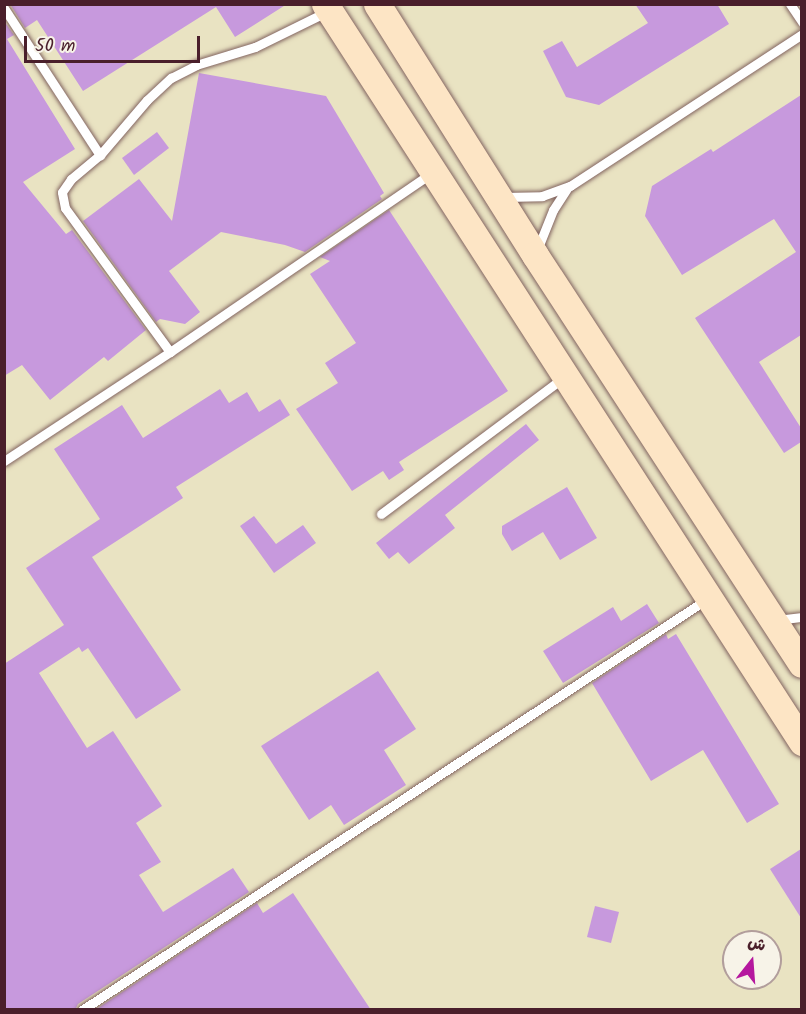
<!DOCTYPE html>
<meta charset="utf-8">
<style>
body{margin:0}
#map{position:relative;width:806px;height:1014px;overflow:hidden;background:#e9e3c2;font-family:Kalam,"Playpen Sans Arabic",sans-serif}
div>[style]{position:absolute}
.building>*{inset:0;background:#c799dd}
.roads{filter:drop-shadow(0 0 2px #826460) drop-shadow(0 0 2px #826460)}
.lane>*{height:9px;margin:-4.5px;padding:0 4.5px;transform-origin:4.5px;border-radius:4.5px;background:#fff}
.secondary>*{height:27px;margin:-13.5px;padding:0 13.5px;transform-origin:13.5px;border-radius:13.5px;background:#fde5c5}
span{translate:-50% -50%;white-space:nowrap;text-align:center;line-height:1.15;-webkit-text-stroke:4.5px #f7f3e8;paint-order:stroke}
.frame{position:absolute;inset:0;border:6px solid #4a1f2b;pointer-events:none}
.north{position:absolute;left:722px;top:930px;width:60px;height:60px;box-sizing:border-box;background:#f7f3e8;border:2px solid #b29e9c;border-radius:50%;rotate:17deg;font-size:16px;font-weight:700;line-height:24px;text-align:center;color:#4a1f2b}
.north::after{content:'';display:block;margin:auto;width:21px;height:27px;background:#b5179e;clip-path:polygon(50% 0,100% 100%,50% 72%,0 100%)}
.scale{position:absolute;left:24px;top:36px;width:176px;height:27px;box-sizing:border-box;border:3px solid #4a1f2b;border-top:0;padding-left:8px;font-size:18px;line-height:21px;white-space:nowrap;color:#4a1f2b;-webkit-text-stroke:4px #f7f3e8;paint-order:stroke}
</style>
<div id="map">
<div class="building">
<i style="clip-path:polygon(10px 4px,287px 4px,235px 37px,216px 7px,83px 91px,37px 20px,25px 28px)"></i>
<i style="clip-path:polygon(635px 4px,717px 4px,729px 24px,599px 105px,566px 97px,543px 51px,562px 41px,577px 67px,648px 23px)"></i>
<i style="clip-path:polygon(4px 21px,14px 35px,7px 39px,75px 149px,23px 182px,66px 234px,72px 230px,146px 330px,108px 361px,104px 357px,50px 400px,22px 365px,4px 376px)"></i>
<i style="clip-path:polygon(199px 73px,326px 96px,384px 193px,380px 196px,382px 199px,305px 252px,285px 245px,221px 232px,169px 271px,200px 312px,185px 324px,160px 319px,156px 322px,83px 221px,139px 179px,172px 221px)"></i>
<i style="clip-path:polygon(801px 95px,801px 335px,759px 362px,801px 428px,801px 442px,784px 453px,695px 318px,796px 252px,774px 219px,682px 275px,645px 216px,652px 186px,711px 149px,713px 152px)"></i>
<i style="clip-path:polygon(157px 132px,169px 148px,134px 175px,122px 158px)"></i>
<i style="clip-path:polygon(389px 210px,508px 391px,399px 462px,404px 470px,389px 480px,383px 471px,352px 491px,296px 409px,338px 383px,325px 363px,356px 343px,310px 274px,330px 261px,320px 257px)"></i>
<i style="clip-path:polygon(220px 389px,229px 403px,247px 392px,259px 412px,280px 399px,290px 415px,176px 487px,183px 498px,92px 557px,181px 690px,136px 719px,88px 648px,82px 652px,79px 647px,39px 673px,87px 748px,113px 731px,162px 806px,136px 823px,161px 862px,139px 875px,163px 912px,233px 868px,249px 892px,78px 1004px,75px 1010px,4px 1010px,4px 664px,64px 625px,26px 568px,100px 519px,54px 449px,122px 405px,143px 438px)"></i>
<i style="clip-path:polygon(526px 424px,539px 440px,445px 515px,455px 528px,409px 564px,398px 552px,389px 559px,376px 543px)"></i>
<i style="clip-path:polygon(567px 487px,597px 538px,560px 560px,543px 532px,512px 551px,502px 534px,502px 526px)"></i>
<i style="clip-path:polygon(254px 516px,276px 544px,303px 525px,316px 543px,274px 573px,240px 526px)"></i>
<i style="clip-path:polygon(647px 604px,659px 623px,563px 683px,543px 651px,613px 607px,621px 621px)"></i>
<i style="clip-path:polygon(666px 634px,668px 639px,676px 634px,779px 804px,747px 823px,703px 750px,651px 781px,592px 683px)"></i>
<i style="clip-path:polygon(378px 671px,416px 729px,384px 750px,406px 785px,344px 825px,331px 805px,309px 820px,261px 746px)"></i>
<i style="clip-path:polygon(801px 849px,801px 918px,770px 869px)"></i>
<i style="clip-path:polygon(293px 893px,371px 1010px,95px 1010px,257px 903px,263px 913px)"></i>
<i style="clip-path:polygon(595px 906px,619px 912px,611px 943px,587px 937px)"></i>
</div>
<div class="roads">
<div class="lane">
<i style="left:790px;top:4px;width:22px;rotate:56deg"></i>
<i style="left:4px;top:8px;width:176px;rotate:56.9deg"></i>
<i style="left:503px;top:197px;width:39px;rotate:-1deg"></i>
<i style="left:542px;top:196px;width:30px;rotate:-20deg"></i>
<i style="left:570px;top:186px;width:277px;rotate:-33.2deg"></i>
<i style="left:537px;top:250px;width:43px;rotate:-68.2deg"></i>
<i style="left:553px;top:210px;width:27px;rotate:-57deg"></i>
<i style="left:170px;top:352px;width:178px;rotate:-126.1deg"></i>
<i style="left:65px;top:208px;width:16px;rotate:-101deg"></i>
<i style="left:62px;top:192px;width:16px;rotate:-55deg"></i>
<i style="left:71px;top:179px;width:38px;rotate:-40deg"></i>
<i style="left:100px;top:155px;width:72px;rotate:-49.5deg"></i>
<i style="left:147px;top:100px;width:33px;rotate:-43deg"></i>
<i style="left:171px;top:78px;width:28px;rotate:-27deg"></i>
<i style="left:196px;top:65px;width:62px;rotate:-17deg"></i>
<i style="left:255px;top:47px;width:79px;rotate:-26.2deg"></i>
<i style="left:4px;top:461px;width:199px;rotate:-33.3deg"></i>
<i style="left:170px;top:352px;width:315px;rotate:-34.4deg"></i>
<i style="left:381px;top:514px;width:227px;rotate:-36.8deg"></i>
<i style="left:777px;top:620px;width:25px;rotate:-7deg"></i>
<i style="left:82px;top:1010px;width:748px;rotate:-33.33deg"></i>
</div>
<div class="secondary">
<i style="left:325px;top:4px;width:879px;rotate:57.12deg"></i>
<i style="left:377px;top:4px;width:297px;rotate:57.8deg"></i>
<i style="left:535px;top:255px;width:488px;rotate:56.9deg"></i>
</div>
</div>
<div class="frame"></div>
<div class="north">ش</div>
<div class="scale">50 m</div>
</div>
